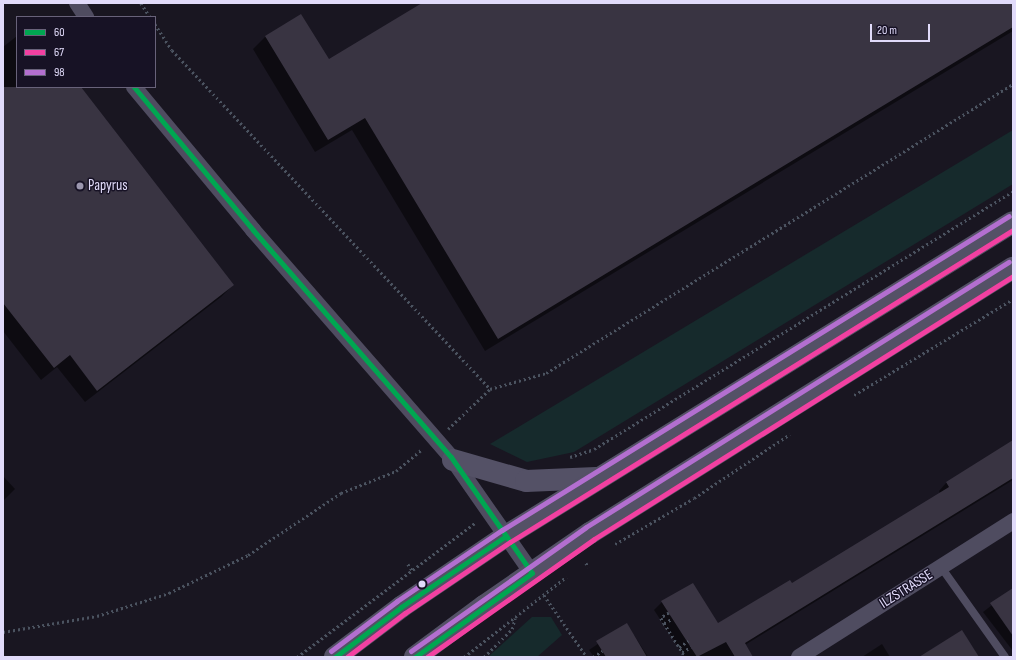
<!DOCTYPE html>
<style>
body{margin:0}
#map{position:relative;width:1016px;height:660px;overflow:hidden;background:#191621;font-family:"Sofia Sans Condensed",sans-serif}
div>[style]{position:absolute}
.green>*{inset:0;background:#162a2c}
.shadow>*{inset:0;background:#0007}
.building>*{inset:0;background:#393442}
.path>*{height:2.5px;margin-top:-1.25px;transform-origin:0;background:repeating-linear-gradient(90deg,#4b5360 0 2px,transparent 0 5px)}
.service>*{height:8px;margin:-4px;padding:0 4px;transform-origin:4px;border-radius:4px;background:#4f4c60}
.minor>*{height:16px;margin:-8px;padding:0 8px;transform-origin:8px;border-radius:8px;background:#4f4c60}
.secondary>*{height:22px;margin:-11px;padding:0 11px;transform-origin:11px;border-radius:11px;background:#545166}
.bus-1>*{height:5px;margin:-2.5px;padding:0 2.5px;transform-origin:2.5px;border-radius:2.5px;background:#00a651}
.bus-2>*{height:5px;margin:-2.5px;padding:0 2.5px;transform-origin:2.5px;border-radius:2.5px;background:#f240a1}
.bus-3>*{height:5px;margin:-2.5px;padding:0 2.5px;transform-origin:2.5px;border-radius:2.5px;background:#b36fd0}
.dots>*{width:11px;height:11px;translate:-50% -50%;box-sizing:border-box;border:2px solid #171225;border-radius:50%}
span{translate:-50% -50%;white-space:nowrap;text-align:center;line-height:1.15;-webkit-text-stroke:3px #171225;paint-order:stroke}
.poi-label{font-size:15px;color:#e1dbfa}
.left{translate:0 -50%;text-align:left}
.street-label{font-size:15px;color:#e1dbfa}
.frame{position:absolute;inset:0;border:4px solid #e1dbfa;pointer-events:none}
.legend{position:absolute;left:16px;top:16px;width:140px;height:72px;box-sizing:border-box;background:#171225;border:1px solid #68627a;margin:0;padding:5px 7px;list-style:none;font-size:12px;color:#e1dbfa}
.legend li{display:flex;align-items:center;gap:8px;height:20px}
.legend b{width:20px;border:1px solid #68627a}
.scale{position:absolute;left:870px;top:24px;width:60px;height:18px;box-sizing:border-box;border:2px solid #e1dbfa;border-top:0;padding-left:5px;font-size:12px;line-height:14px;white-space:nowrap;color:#e1dbfa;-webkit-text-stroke:3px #171225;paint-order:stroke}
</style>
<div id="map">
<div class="green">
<div style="clip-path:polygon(1013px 130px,1013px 184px,574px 452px,527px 462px,490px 444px)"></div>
<div style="clip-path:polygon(532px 617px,551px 617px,562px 635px,537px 657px,488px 657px)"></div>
</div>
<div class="shadow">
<div style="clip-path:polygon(424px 3px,1013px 3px,1013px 31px,485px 351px,352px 130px,315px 152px,253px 49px,265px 37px,329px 61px)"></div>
<div style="clip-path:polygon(17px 36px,17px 87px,80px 87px,233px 285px,221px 297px,85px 402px,57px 367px,41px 380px,3px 331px,3px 47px)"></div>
<div style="clip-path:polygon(1013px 442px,1013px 480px,745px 645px,748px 657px,685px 657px,654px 610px,662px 602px,718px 624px,792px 584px,940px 494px,939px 491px,946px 483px)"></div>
<div style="clip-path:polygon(3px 476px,15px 489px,3px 501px)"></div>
<div style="clip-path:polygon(1013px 589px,1013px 651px,983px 612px)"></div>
<div style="clip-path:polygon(627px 624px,648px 657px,594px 657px,589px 650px)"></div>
<div style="clip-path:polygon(882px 644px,890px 657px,862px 657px)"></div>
</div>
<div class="building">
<div style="clip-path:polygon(422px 3px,1013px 3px,1013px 27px,498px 339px,365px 118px,328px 140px,265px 36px,301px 14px,329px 59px)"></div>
<div style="clip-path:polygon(3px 87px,81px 87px,234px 285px,97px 391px,70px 355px,54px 368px,3px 303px)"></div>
<div style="clip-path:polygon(1013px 440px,1013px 478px,745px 643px,753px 657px,735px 657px,726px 642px,697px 657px,661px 601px,693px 583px,718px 623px,790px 580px,792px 583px,949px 487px,946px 482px)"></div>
<div style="clip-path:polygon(1013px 588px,1013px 636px,990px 603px)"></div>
<div style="clip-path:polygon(627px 623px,647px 657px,606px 657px,596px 641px)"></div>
<div style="clip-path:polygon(962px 630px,979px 657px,919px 657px)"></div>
</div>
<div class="path">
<div style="left:141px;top:3px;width:17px;rotate:57deg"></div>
<div style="left:155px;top:24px;width:31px;rotate:57deg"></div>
<div style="left:172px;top:50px;width:465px;rotate:46.8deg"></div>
<div style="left:490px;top:389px;width:58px;rotate:-15.9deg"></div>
<div style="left:546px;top:373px;width:549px;rotate:-31.75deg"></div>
<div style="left:854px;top:395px;width:186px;rotate:-31.1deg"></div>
<div style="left:448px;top:429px;width:58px;rotate:-43.6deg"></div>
<div style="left:570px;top:457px;width:25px;rotate:-18deg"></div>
<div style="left:594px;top:449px;width:492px;rotate:-31.6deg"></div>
<div style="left:615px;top:544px;width:91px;rotate:-30.2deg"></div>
<div style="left:694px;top:498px;width:115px;rotate:-33.7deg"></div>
<div style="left:586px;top:563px;width:5px;rotate:53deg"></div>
<div style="left:408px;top:564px;width:7px;rotate:56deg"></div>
<div style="left:544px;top:595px;width:75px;rotate:55.3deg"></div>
<div style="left:669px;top:613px;width:9px;rotate:148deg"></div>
<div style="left:661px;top:618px;width:6px;rotate:59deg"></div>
<div style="left:664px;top:623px;width:9px;rotate:-27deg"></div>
<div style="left:664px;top:623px;width:40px;rotate:58deg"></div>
<div style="left:3px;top:632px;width:95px;rotate:-9.7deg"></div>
<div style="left:97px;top:616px;width:76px;rotate:-17.7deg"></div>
<div style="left:169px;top:593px;width:88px;rotate:-25.7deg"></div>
<div style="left:248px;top:555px;width:112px;rotate:-33.7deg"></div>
<div style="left:341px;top:493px;width:59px;rotate:-21.8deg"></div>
<div style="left:396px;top:471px;width:33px;rotate:-40deg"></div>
<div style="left:679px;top:647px;width:11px;rotate:-34deg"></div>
<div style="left:682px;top:652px;width:10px;rotate:-29deg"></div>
<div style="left:297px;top:657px;width:223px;rotate:-37deg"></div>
<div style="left:464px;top:657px;width:130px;rotate:-38.1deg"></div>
<div style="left:484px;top:657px;width:40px;rotate:-45deg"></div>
<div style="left:512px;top:629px;width:11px;rotate:-75deg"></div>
<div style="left:593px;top:657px;width:11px;rotate:-34deg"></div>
</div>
<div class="service">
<div style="left:941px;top:567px;width:110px;rotate:54.6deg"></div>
</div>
<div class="minor">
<div style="left:77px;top:3px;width:17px;rotate:57deg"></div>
<div style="left:134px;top:87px;width:186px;rotate:50.2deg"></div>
<div style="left:253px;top:230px;width:301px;rotate:48.9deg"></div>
<div style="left:451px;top:457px;width:141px;rotate:55.1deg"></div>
<div style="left:799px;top:657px;width:254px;rotate:-32.4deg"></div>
</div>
<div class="secondary">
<div style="left:453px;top:460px;width:76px;rotate:16deg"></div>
<div style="left:526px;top:481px;width:70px;rotate:-2.5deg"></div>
<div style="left:335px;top:657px;width:83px;rotate:-37.1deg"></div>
<div style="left:401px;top:607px;width:127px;rotate:-34.1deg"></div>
<div style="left:506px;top:536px;width:596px;rotate:-31.77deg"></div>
<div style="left:415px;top:657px;width:86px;rotate:-36.5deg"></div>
<div style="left:484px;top:606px;width:129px;rotate:-34.6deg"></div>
<div style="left:590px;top:533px;width:499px;rotate:-32.1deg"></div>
</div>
<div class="bus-1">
<div style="left:134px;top:87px;width:186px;rotate:50.2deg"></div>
<div style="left:253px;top:230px;width:301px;rotate:48.9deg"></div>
<div style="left:451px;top:457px;width:141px;rotate:55.1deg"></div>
<div style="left:532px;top:573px;width:144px;rotate:144.3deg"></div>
<div style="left:335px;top:657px;width:83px;rotate:-37.1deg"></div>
<div style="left:401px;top:607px;width:127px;rotate:-34.1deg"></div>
</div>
<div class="bus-2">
<div style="left:347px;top:657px;width:73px;rotate:-37.2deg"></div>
<div style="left:405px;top:613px;width:127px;rotate:-34.1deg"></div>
<div style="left:510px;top:542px;width:592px;rotate:-31.81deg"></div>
<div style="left:427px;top:657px;width:204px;rotate:-35.2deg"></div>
<div style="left:594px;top:539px;width:495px;rotate:-32.1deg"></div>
</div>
<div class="bus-3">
<div style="left:331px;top:651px;width:83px;rotate:-37.1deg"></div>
<div style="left:397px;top:601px;width:127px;rotate:-34.1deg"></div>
<div style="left:502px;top:530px;width:596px;rotate:-31.77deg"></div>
<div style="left:411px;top:651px;width:214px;rotate:-35.3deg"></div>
<div style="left:586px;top:527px;width:499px;rotate:-32.1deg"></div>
</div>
<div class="dots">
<div style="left:80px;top:186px;background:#9b96ae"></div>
<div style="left:422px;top:584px;background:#e1dbfa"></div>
</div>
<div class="poi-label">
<span class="left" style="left:88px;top:186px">Papyrus</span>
</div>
<div class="street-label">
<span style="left:906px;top:589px;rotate:-32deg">ILZSTRASSE</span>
</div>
<div class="frame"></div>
<ul class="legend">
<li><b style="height:5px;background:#00a651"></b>60</li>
<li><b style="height:5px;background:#f240a1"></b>67</li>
<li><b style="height:5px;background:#b36fd0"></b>98</li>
</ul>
<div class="scale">20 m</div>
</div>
